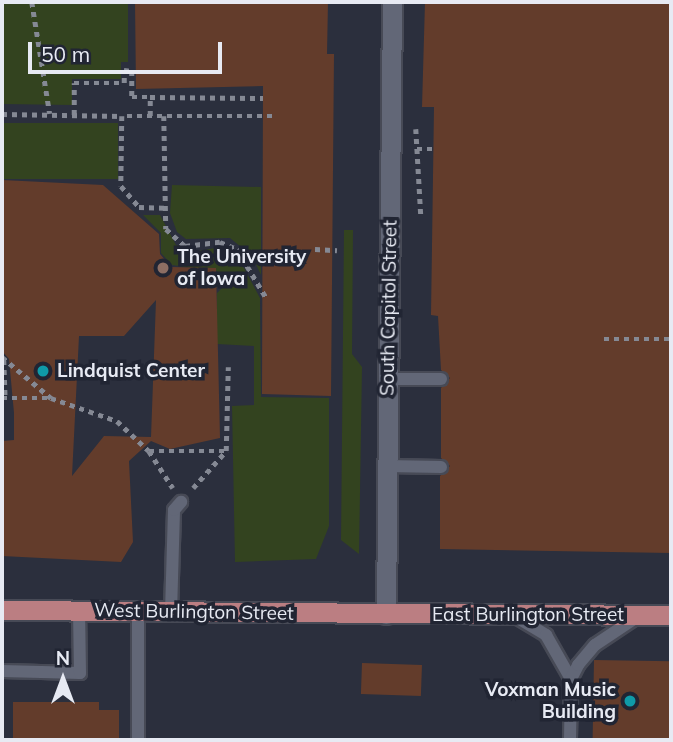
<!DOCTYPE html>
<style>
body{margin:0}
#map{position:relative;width:673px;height:742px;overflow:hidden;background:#2b2f3d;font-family:Mulish,sans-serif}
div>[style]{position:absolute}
.green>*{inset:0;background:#33431f;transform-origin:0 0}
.building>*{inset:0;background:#633c2b;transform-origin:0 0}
.path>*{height:4.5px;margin-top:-2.25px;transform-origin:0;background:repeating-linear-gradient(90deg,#858994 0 5px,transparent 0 10px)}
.roads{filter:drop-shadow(2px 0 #474a56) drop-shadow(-2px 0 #474a56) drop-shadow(0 2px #474a56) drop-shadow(0 -2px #474a56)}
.service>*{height:12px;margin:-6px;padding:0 6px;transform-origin:6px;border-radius:6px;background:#626777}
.tertiary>*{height:19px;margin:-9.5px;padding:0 9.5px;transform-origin:9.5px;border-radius:9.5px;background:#626777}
.primary>*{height:19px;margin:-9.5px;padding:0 9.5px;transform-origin:9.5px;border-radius:9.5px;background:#bb7e82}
.dots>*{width:19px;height:19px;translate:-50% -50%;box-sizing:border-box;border:4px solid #212533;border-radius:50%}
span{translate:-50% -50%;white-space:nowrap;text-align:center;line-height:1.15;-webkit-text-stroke:7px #212533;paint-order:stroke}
.poi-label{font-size:19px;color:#e7eaf3;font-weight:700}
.left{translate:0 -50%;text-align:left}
.right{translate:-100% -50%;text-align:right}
.street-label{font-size:19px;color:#e7eaf3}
.frame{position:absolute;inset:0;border:4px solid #e7eaf3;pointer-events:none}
.north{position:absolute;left:28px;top:644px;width:70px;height:70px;-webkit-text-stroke:5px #212533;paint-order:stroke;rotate:0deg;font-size:19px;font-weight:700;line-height:28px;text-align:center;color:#e7eaf3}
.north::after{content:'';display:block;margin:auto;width:24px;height:32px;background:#e7eaf3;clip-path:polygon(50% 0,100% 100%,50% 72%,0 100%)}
.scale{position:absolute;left:28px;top:42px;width:194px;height:32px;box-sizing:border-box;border:4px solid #e7eaf3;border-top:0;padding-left:9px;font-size:21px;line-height:24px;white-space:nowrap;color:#e7eaf3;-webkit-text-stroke:5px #212533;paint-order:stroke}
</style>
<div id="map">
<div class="green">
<div style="clip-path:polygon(2px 2px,128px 2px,128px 62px,121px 62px,121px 79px,72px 79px,72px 105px,2px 104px)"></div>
<div style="left:2px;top:123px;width:116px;height:56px"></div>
<div style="clip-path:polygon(172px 185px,261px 187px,261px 275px,252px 256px,230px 238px,186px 239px,177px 232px,170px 213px)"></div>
<div style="clip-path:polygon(143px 215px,160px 215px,176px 245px,198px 251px,221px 247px,244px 268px,260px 298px,261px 397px,329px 398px,329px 526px,316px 559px,235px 562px,232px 406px,254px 405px,254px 346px,217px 344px,217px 293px,222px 288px,217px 271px,172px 265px,161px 253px,161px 233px)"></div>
<div style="clip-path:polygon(344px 230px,353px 230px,352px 354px,362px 367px,359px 554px,341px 540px)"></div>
</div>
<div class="building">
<div style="clip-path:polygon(135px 2px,328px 2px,327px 54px,334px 54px,331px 396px,262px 394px,263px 86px,136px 89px)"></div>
<div style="clip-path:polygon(425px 2px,671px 2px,671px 553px,440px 549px,440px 476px,450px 466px,441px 458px,441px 388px,450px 378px,441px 370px,438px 316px,431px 315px,434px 107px,422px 107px)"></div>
<div style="clip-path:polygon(evenodd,2px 180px,103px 185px,159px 234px,160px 254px,171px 267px,216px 268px,220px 438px,170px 449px,151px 441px,129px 461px,133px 542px,121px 562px,2px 556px,2px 441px,14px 440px,14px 413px,9px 359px,2px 351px,2px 180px,156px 300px,151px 437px,104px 436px,72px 476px,79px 336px,124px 336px,156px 300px)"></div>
<div style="left:594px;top:660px;width:77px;height:80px;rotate:1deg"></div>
<div style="left:362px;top:663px;width:60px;height:31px;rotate:2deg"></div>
<div style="clip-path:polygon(13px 702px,99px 702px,99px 710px,119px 710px,119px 740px,13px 740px)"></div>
</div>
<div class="path">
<div style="left:32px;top:2px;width:113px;rotate:80.9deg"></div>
<div style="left:2px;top:114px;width:120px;rotate:1deg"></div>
<div style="left:122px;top:116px;width:70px;rotate:90.8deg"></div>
<div style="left:121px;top:186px;width:28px;rotate:49deg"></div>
<div style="left:139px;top:207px;width:25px;rotate:2deg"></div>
<div style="left:74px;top:115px;width:32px;rotate:-90deg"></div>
<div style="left:74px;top:83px;width:50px"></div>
<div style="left:124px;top:83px;width:13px;rotate:-90deg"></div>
<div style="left:124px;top:70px;width:8px;rotate:7deg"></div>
<div style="left:132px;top:71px;width:26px;rotate:90deg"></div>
<div style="left:132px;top:97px;width:18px"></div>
<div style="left:127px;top:116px;width:145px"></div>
<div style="left:150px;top:116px;width:19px;rotate:-90deg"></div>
<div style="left:150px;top:97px;width:113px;rotate:0.5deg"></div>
<div style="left:164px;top:116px;width:113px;rotate:89deg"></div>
<div style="left:166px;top:229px;width:25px;rotate:42deg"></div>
<div style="left:185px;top:246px;width:35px;rotate:-7deg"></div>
<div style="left:220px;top:242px;width:18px;rotate:22deg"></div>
<div style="left:237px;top:249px;width:58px;rotate:59deg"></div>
<div style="left:416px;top:129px;width:87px;rotate:86.7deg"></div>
<div style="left:417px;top:149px;width:16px"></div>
<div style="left:315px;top:249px;width:22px;rotate:3deg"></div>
<div style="left:604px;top:339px;width:67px"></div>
<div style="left:2px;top:357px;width:64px;rotate:39.9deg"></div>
<div style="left:51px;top:398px;width:70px;rotate:19.2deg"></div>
<div style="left:117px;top:421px;width:44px;rotate:43.2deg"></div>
<div style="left:149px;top:451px;width:77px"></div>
<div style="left:4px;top:360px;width:38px;rotate:88deg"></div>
<div style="left:2px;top:398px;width:48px"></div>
<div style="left:149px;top:451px;width:44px;rotate:57deg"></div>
<div style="left:193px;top:488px;width:50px;rotate:-48.3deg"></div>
<div style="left:226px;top:451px;width:84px;rotate:-88.6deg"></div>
</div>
<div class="roads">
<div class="service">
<div style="left:388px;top:379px;width:53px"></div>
<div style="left:387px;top:466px;width:54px;rotate:1.1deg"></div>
<div style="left:138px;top:611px;width:129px;rotate:90deg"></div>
<div style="left:171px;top:612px;width:102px;rotate:-88.3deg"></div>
<div style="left:174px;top:510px;width:11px;rotate:-49deg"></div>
<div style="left:513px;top:615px;width:39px;rotate:31deg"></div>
<div style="left:546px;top:635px;width:51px;rotate:60.4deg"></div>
<div style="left:2px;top:671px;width:78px;rotate:1.5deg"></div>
<div style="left:80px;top:673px;width:63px;rotate:-90.9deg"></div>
<div style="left:570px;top:740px;width:61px;rotate:-89.1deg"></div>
<div style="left:571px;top:679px;width:16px;rotate:-63deg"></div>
<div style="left:578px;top:665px;width:26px;rotate:-50deg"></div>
<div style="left:595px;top:645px;width:54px;rotate:-33.7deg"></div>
</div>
<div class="tertiary">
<div style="left:386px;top:614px;width:612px;rotate:-89.44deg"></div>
</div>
<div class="primary">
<div style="left:2px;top:610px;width:669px;rotate:0.43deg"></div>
</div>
</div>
<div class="dots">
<div style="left:163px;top:268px;background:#8d6e63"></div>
<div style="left:43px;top:371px;background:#0f9aa8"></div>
<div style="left:630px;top:701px;background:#0f9aa8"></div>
</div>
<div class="poi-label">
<span class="left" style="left:177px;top:268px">The University<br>of Iowa</span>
<span class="left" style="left:57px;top:371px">Lindquist Center</span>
<span class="right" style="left:616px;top:701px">Voxman Music<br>Building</span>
</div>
<div class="street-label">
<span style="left:389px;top:308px;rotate:-89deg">South Capitol Street</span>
<span style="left:194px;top:612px;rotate:1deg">West Burlington Street</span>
<span style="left:528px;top:615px">East Burlington Street</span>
</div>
<div class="frame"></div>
<div class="north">N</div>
<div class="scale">50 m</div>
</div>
